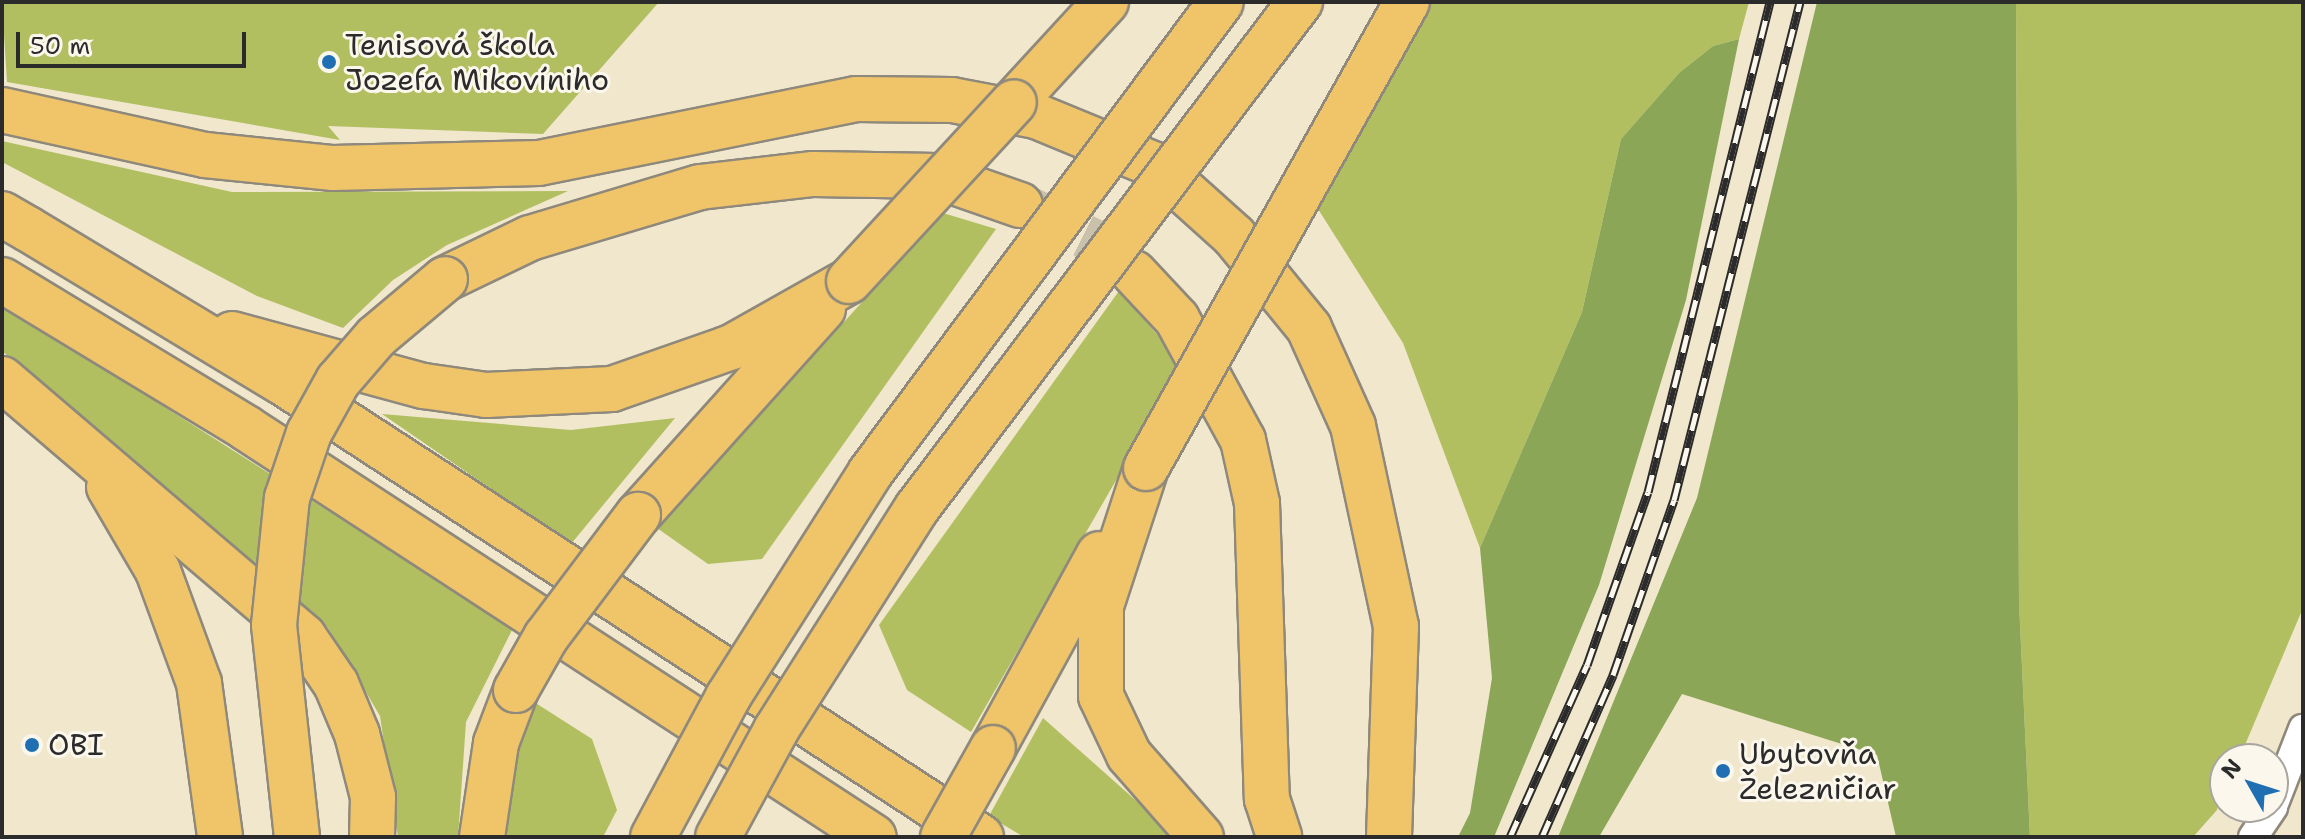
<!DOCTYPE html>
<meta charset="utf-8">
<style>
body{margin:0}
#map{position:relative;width:2305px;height:839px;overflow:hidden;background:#f0e7cc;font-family:"Shantell Sans",sans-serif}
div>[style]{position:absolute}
.green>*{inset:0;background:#b1bf61}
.forest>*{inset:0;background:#8ca657}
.motorway-tunnel>*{height:44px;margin-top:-22px;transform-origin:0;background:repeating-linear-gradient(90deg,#c9c1ac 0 44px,transparent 0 66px)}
.roads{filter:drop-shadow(2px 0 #8e897c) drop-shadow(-2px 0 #8e897c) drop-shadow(0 2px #8e897c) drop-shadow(0 -2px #8e897c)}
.minor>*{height:28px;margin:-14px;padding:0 14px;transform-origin:14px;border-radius:14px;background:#fff}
.primary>*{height:44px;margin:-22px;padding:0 22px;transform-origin:22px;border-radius:22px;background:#f0c469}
.motorway>*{height:44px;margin:-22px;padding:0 22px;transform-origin:22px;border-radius:22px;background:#f0c469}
.rail>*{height:9px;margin-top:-4.5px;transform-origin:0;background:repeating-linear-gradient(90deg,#fbf7ec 0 18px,#2b2b2b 0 36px);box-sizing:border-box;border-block:2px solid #2b2b2b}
.bridges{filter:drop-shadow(2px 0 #8e897c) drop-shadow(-2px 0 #8e897c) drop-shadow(0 2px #8e897c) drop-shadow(0 -2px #8e897c)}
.motorway-bridge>*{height:44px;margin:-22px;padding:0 22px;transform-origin:22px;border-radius:22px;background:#f0c469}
.dots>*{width:22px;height:22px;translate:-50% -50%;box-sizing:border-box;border:4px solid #fbf7ec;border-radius:50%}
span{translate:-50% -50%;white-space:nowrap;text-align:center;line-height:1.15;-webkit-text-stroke:6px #fbf7ec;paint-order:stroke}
.poi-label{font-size:30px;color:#2b2b2b}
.left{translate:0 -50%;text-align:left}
.frame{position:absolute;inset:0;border:4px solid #2b2b2b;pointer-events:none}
.north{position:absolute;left:2209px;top:743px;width:80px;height:80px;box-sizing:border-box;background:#fbf7ec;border:2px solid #a8a59f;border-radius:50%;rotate:309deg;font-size:22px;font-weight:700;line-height:32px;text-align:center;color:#2b2b2b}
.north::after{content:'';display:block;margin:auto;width:28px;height:36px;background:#1f6fb2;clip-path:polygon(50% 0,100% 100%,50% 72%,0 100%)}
.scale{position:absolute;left:16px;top:32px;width:230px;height:36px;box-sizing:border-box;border:4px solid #2b2b2b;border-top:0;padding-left:10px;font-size:24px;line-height:28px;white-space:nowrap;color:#2b2b2b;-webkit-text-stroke:6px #fbf7ec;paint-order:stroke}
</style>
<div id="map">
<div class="green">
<div style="clip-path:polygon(2px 2px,659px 2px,543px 134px,328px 126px,340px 140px,7px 82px)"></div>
<div style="clip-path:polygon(1432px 2px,1749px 2px,1739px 39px,1713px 46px,1679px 73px,1621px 139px,1582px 312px,1480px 548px,1403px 343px,1318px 209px)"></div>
<div style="clip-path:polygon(2016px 2px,2303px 2px,2303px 608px,2239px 759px,2225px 759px,2217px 810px,2193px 837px,2030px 837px,2019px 603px)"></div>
<div style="clip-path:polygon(2px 141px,232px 192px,568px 191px,447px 245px,393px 280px,343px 328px,257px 296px,2px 162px)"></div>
<div style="clip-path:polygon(943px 213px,996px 229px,762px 559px,708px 564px,657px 528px)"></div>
<div style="clip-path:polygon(1119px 291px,1183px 364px,971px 732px,907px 690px,879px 625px)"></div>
<div style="clip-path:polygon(2px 304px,513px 628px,466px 722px,458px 837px,398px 837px,380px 716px,328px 628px,2px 351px)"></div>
<div style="clip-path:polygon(382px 414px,571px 430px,675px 418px,571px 544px)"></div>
<div style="clip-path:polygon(534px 702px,592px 739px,617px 810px,603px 837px,502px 837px,514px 754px)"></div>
<div style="clip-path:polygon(1043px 718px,1177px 837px,1024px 837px,989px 816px)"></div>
</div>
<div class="forest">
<div style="clip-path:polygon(1817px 2px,2016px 2px,2019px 603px,2030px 837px,1896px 837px,1877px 755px,1682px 694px,1599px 837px,1558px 837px,1697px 498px)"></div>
<div style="clip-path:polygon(1739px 39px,1686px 300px,1599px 585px,1494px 837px,1458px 837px,1470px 813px,1492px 678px,1480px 548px,1582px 312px,1621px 139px,1679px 73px,1713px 46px)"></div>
</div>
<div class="motorway-tunnel">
<div style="left:1024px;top:206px;width:78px;rotate:26.6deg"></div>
<div style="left:1094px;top:241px;width:51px;rotate:38.7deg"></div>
</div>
<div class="roads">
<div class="minor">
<div style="left:2273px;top:806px;width:83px;rotate:-68.7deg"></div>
<div style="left:2253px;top:837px;width:36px;rotate:-56deg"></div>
</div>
<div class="primary">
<div style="left:2px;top:214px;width:30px;rotate:30deg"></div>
</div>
<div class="motorway">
<div style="left:1014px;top:102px;width:136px;rotate:-47.4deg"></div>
<div style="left:2px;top:110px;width:208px;rotate:12.5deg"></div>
<div style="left:205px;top:155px;width:129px;rotate:5.8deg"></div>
<div style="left:333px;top:168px;width:206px;rotate:-1.4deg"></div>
<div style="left:539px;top:163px;width:323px;rotate:-11.4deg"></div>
<div style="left:856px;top:99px;width:96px;rotate:0.6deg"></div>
<div style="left:952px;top:100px;width:86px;rotate:10.8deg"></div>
<div style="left:1036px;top:116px;width:129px;rotate:22.4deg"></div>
<div style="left:1155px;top:165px;width:106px;rotate:41.9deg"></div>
<div style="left:1234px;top:236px;width:119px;rotate:50.8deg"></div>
<div style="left:1309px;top:328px;width:107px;rotate:65.8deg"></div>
<div style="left:1353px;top:426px;width:205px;rotate:77.9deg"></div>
<div style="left:1396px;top:626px;width:211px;rotate:91.9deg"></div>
<div style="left:28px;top:229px;width:297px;rotate:31.1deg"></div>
<div style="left:282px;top:382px;width:834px;rotate:33.06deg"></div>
<div style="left:1134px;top:273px;width:63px;rotate:46.9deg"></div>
<div style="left:1177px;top:319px;width:138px;rotate:61.4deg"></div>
<div style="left:1243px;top:440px;width:65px;rotate:77.5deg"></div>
<div style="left:1257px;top:503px;width:296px;rotate:88.1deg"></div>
<div style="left:1267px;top:799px;width:40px;rotate:72deg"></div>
<div style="left:445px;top:279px;width:94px;rotate:-25.8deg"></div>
<div style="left:530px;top:238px;width:177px;rotate:-16.7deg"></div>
<div style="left:700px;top:187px;width:114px;rotate:-6.6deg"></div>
<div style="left:813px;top:174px;width:124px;rotate:0.9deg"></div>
<div style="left:937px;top:176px;width:88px;rotate:19.3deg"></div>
<div style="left:2px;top:280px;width:285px;rotate:31.2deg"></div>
<div style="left:246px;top:428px;width:749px;rotate:33.08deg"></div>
<div style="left:232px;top:334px;width:199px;rotate:15.2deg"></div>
<div style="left:424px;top:386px;width:63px;rotate:8.3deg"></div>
<div style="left:486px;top:395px;width:126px;rotate:-2.7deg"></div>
<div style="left:612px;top:389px;width:127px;rotate:-19.3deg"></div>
<div style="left:732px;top:347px;width:134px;rotate:-29.4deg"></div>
<div style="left:2px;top:379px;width:397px;rotate:40.5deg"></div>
<div style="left:304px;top:637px;width:57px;rotate:55.8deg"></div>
<div style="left:336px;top:684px;width:54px;rotate:67.2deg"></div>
<div style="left:357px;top:734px;width:65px;rotate:75.7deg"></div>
<div style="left:373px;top:797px;width:40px;rotate:91.4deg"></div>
<div style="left:1146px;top:468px;width:145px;rotate:108.1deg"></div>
<div style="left:1101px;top:606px;width:90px;rotate:90deg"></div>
<div style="left:1101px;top:696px;width:65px;rotate:64.6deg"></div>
<div style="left:1129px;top:755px;width:109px;rotate:48.7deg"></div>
<div style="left:109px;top:487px;width:97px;rotate:59.7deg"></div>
<div style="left:158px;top:571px;width:119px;rotate:69.9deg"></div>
<div style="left:199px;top:683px;width:155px;rotate:82.2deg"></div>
<div style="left:638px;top:515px;width:277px;rotate:-48.1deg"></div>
<div style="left:993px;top:748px;width:221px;rotate:-61.3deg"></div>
<div style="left:482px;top:837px;width:95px;rotate:-81.5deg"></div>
<div style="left:496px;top:743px;width:57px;rotate:-69.3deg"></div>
</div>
</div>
<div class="rail">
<div style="left:1510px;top:837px;width:188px;rotate:-65.9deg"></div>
<div style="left:1587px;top:665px;width:183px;rotate:-70.6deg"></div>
<div style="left:1648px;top:492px;width:505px;rotate:-76.02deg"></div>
<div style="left:1542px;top:837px;width:177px;rotate:-66.3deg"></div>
<div style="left:1613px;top:675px;width:185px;rotate:-70.8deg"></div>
<div style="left:1674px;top:500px;width:514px;rotate:-75.8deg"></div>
</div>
<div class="bridges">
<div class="motorway-bridge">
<div style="left:849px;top:281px;width:243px;rotate:-47.3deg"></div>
<div style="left:1146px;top:468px;width:534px;rotate:-60.75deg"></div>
<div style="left:516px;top:690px;width:61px;rotate:-60.5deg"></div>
<div style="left:546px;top:637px;width:153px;rotate:-53deg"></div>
<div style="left:297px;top:837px;width:213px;rotate:-96.2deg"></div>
<div style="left:274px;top:625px;width:128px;rotate:-84.2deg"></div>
<div style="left:287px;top:498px;width:69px;rotate:-71.3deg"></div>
<div style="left:309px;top:433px;width:60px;rotate:-60.9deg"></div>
<div style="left:338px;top:381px;width:58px;rotate:-49.2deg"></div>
<div style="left:376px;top:337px;width:90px;rotate:-40deg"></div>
<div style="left:653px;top:837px;width:159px;rotate:-61.8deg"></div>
<div style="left:728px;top:697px;width:265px;rotate:-57.6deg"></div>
<div style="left:870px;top:473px;width:587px;rotate:-53.31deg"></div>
<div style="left:718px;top:837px;width:122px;rotate:-61.5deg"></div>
<div style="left:776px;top:730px;width:263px;rotate:-57.6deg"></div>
<div style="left:917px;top:508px;width:635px;rotate:-52.88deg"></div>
<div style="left:943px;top:837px;width:102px;rotate:-60.7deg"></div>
</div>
</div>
<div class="dots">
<div style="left:329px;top:62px;background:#1f6fb2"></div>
<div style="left:32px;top:745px;background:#1f6fb2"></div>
<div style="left:1723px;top:771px;background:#1f6fb2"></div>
</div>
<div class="poi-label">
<span class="left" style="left:345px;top:62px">Tenisová škola<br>Jozefa Mikovíniho</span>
<span class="left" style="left:48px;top:745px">OBI</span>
<span class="left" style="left:1739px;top:771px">Ubytovňa<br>Železničiar</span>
</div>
<div class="frame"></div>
<div class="north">N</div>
<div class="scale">50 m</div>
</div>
